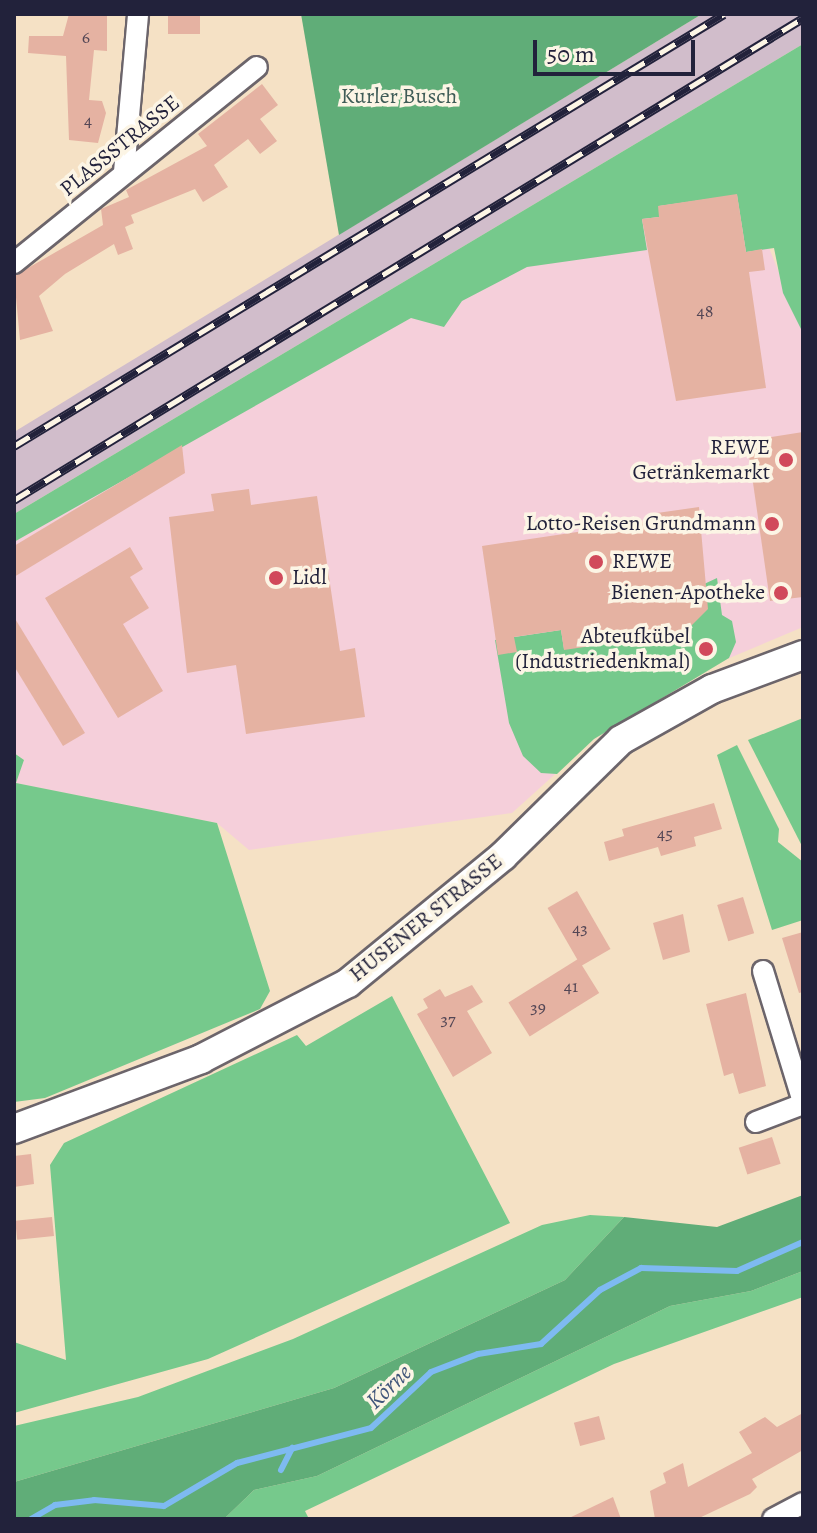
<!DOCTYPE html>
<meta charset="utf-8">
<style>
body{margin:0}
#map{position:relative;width:817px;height:1533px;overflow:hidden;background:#f5e1c5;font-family:Alegreya,serif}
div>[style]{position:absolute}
.built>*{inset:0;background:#f5cfda}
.industrial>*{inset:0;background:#d1bdcb}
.green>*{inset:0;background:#76c98c}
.forest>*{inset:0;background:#60ad78}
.stream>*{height:6px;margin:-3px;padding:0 3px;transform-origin:3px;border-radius:3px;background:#7ebaf1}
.building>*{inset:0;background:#e5b2a2;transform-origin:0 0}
.roads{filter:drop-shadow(2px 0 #6c656b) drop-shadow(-2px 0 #6c656b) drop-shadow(0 2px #6c656b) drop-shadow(0 -2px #6c656b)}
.street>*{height:20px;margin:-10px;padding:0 10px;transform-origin:10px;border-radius:10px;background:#fff}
.secondary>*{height:28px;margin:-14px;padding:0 14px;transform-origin:14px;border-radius:14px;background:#fff}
.rail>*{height:9px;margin-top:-4.5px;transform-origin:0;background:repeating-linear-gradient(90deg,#fcf5e5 0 18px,#22223b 0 36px);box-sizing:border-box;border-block:2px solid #22223b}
.dots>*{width:22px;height:22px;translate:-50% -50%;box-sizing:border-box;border:4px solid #fcf5e5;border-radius:50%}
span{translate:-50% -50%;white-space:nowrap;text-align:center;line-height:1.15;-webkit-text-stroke:7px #fcf5e5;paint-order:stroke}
.number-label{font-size:18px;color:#534655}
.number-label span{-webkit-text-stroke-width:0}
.park-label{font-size:22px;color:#3f5c57}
.street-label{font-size:22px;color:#22223b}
.poi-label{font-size:22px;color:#22223b}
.right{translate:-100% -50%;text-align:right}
.left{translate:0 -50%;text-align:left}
.water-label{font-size:24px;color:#42577b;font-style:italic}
.frame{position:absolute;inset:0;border:16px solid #22223b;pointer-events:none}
.scale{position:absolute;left:533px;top:40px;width:162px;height:36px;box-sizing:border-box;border:4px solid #22223b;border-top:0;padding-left:10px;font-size:24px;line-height:28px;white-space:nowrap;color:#22223b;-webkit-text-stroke:6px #fcf5e5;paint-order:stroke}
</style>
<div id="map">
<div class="built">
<div style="clip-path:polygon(724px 135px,803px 333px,803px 627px,696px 672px,594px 739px,512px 813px,249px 850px,217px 823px,15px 783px,24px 760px,14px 753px,14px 542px)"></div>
</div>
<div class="industrial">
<div style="clip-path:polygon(702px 14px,803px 14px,803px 44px,14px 514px,14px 432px)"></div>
</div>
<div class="green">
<div style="clip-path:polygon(803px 44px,803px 333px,783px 293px,774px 248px,746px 252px,737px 195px,659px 206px,659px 217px,642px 219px,647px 250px,527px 267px,462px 301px,444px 327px,411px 318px,14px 542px,14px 514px)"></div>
<div style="clip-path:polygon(717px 578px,722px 615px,732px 621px,736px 642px,729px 658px,594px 739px,557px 774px,541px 773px,523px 756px,509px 723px,495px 640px,561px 630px,564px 649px)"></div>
<div style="clip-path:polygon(803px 718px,803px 848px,748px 740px)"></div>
<div style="clip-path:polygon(737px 745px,779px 829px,778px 842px,803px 862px,803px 920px,772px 930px,717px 755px)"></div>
<div style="clip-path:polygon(14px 753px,24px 760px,16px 783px,217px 823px,270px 991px,260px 1009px,45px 1098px,14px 1102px)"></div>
<div style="clip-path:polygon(392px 996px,510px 1223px,208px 1359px,14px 1413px,14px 1342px,66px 1360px,50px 1165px,64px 1143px,297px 1035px,306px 1046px)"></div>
<div style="clip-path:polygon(590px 1215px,624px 1217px,565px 1280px,334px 1388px,14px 1482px,14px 1426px,138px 1397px,293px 1339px,542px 1225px)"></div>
<div style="clip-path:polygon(803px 1271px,803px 1297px,614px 1364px,305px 1511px,309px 1519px,224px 1519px,254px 1490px,317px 1476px,670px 1306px,751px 1291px)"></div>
</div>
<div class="forest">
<div style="clip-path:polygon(301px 14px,702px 14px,339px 235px)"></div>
<div style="clip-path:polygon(803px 1195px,803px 1271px,751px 1291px,670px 1306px,317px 1476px,254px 1490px,224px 1519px,14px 1519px,14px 1482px,334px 1388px,565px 1280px,624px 1217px,717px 1227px)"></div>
</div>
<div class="stream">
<div style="left:281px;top:1470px;width:25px;rotate:-63deg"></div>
<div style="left:31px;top:1519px;width:28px;rotate:-30deg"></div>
<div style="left:55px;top:1505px;width:39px;rotate:-7deg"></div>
<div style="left:94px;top:1500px;width:70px;rotate:4.9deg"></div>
<div style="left:164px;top:1506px;width:85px;rotate:-30.5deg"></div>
<div style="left:237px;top:1463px;width:138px;rotate:-14.6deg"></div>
<div style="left:371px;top:1428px;width:82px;rotate:-43deg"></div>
<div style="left:431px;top:1372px;width:50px;rotate:-21deg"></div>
<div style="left:478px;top:1354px;width:64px;rotate:-9deg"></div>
<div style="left:541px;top:1344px;width:80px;rotate:-42.5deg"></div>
<div style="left:600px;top:1290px;width:47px;rotate:-28.2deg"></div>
<div style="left:641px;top:1268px;width:96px;rotate:1.8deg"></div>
<div style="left:737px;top:1271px;width:72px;rotate:-23.7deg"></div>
</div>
<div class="building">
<div style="clip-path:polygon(69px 14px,107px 14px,107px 51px,94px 50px,89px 100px,102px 101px,106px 113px,98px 143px,69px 140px,66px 56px,28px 53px,29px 36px,63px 36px)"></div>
<div style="left:168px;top:14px;width:32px;height:20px"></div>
<div style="clip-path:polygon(262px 84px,278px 105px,260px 119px,277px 141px,260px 154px,248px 139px,214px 165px,228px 187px,203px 202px,195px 189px,131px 215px,134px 223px,125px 227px,133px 249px,118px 255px,114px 244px,65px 274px,39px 296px,53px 331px,20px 340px,14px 276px,103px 225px,101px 209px,129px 197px,126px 190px,207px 146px,198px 134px)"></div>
<div style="clip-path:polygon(737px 194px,746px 252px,762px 249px,765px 270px,749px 272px,766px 388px,676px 401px,642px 219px,659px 217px,658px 206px)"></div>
<div style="clip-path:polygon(803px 432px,803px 597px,770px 601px,747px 441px)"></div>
<div style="clip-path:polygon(182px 445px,185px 473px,14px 577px,14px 546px)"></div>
<div style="clip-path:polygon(249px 489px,251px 505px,317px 496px,340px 651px,355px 648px,365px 717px,246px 734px,236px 665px,187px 673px,169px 517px,214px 511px,211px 494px)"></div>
<div style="clip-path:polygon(699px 507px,708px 609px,685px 632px,564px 650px,561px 630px,514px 637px,517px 652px,498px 655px,482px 546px,658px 520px,657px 513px)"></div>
<div style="clip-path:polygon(130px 547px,143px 569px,130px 577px,149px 608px,123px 624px,163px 691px,118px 718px,45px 598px)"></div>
<div style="clip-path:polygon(14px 617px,85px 733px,63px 746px,14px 666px)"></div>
<div style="clip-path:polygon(714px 803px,722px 829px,694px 837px,696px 846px,661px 856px,658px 847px,609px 861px,604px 842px,624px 836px,622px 829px)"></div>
<div style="left:577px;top:891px;width:67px;height:34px;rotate:60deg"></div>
<div style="left:743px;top:897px;width:38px;height:27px;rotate:73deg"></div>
<div style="clip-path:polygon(683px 914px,690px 952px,663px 960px,653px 923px)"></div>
<div style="clip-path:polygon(803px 932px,803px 992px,799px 993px,782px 938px)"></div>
<div style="left:578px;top:959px;width:40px;height:82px;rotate:58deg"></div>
<div style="clip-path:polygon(472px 985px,483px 1002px,467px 1011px,492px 1053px,453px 1077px,417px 1014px,428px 1008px,423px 999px,440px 989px,445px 997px)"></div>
<div style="clip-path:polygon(746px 993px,766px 1086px,739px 1094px,733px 1073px,724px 1076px,706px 1004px)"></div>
<div style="left:772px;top:1137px;width:28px;height:35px;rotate:72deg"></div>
<div style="clip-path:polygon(31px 1154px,34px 1184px,14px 1187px,14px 1156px)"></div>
<div style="left:52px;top:1217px;width:19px;height:37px;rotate:84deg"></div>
<div style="clip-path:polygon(803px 1413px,803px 1450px,752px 1479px,757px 1487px,750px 1494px,697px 1519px,655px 1519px,650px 1491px,666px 1483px,663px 1473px,683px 1463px,688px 1487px,752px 1453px,739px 1432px,765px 1417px,777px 1427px)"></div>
<div style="left:599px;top:1416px;width:24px;height:26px;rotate:75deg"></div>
<div style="clip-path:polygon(613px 1497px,621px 1519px,567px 1519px)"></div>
</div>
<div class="roads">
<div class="street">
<div style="left:124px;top:172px;width:159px;rotate:-84.9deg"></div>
<div style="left:14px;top:263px;width:312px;rotate:-38.9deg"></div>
<div style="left:763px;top:971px;width:137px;rotate:73deg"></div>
<div style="left:756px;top:1122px;width:50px;rotate:-21deg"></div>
<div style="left:773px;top:1519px;width:34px;rotate:-28deg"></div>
</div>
<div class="secondary">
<div style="left:14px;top:1129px;width:200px;rotate:-20.5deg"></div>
<div style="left:201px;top:1059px;width:165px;rotate:-27.3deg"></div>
<div style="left:348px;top:983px;width:200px;rotate:-39.3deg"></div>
<div style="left:503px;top:856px;width:165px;rotate:-44.5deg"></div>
<div style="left:621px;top:740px;width:104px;rotate:-29.3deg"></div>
<div style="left:712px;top:689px;width:97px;rotate:-20.5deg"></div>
</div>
</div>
<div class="rail">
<div style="left:14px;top:446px;width:831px;rotate:-31.32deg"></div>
<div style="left:14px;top:500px;width:925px;rotate:-31.42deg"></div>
</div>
<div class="dots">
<div style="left:786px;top:460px;background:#d1495b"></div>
<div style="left:772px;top:524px;background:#d1495b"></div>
<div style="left:596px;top:562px;background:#d1495b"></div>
<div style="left:276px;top:578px;background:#d1495b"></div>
<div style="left:781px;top:593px;background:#d1495b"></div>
<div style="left:706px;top:649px;background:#d1495b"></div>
</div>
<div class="number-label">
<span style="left:86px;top:37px">6</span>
<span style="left:88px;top:120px">4</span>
<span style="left:705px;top:311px">48</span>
<span style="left:665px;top:833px">45</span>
<span style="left:580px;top:928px">43</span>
<span style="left:571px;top:986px">41</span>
<span style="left:538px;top:1007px">39</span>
<span style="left:448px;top:1019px">37</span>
</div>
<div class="park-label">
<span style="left:399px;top:97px">Kurler Busch</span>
</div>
<div class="street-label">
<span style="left:120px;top:146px;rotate:-39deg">PLASSSTRASSE</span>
<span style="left:426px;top:918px;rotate:-39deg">HUSENER STRASSE</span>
</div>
<div class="poi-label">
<span class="right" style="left:770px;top:460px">REWE<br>Getränkemarkt</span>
<span class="right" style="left:756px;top:524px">Lotto-Reisen Grundmann</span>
<span class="left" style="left:612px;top:562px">REWE</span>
<span class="left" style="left:292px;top:578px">Lidl</span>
<span class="right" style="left:765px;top:593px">Bienen-Apotheke</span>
<span class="right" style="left:690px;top:649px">Abteufkübel<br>(Industriedenkmal)</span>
</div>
<div class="water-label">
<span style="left:389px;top:1387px;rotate:-44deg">Körne</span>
</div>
<div class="frame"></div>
<div class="scale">50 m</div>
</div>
